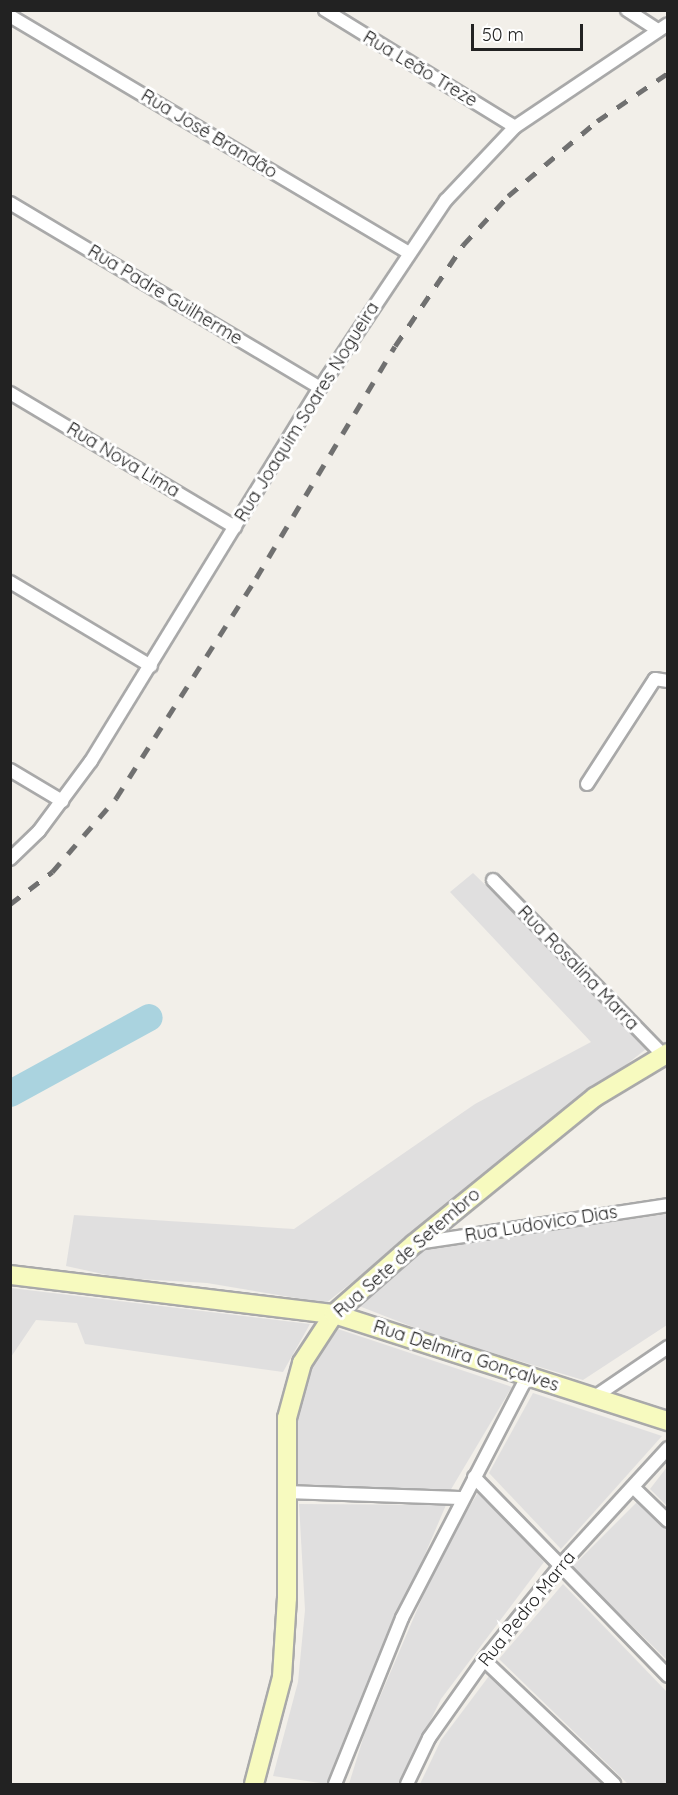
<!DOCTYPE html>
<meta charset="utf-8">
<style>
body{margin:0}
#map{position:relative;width:678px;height:1795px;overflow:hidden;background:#f2efe9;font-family:Quicksand,sans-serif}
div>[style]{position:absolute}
.residential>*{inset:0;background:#e0dfdf}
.river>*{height:27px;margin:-13.5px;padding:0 13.5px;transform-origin:13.5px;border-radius:13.5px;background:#aad3df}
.roads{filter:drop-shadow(2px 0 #a9a9a9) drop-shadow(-2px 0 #a9a9a9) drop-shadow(0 2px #a9a9a9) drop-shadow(0 -2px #a9a9a9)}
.street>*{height:12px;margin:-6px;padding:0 6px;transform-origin:6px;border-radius:6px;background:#fff}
.secondary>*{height:18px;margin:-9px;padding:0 9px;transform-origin:9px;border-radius:9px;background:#f7fabf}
.rail>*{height:4.5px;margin-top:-2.25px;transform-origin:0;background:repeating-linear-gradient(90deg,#707070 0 12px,transparent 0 24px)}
span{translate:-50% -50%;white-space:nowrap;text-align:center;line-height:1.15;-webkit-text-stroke:6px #fff;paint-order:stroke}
.street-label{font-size:18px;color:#222}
.frame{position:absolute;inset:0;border:12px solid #222;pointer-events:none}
.scale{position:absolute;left:471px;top:24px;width:112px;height:27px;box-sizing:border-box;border:3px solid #222;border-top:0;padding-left:8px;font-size:18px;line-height:21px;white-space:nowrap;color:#222;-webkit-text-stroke:4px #fff;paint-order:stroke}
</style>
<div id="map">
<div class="residential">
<div style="clip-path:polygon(473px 873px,651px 1045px,326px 1303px,207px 1283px,121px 1278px,66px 1266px,74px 1215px,294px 1229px,475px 1104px,591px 1042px,450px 892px)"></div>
<div style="clip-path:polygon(667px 1214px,667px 1325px,583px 1380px,436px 1336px,359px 1306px,421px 1249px)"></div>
<div style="clip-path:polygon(11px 1288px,310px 1324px,283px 1372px,85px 1344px,77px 1323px,36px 1320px,11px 1357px)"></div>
<div style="clip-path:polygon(338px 1329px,512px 1387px,450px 1491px,296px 1484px,297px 1393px)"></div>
<div style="clip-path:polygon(533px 1393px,662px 1436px,561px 1549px,489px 1473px)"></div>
<div style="clip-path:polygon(667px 1467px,667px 1506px,650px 1489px)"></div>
<div style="clip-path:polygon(479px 1491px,544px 1562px,441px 1699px,399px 1784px,349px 1784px,365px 1732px,440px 1556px)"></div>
<div style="clip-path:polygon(639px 1500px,667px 1527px,667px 1660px,572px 1567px)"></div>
<div style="clip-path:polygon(299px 1504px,446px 1505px,327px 1784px,273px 1776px,298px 1682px,305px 1610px)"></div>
<div style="clip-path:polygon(563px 1584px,667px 1692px,667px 1784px,628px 1784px,499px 1659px)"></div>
<div style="clip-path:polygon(489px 1676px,603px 1784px,420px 1784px,441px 1740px)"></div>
</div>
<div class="river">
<div style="left:10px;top:1093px;width:158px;rotate:-28.7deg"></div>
</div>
<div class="roads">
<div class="street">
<div style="left:325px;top:10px;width:223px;rotate:31.6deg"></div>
<div style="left:627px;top:10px;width:37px;rotate:33deg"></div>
<div style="left:10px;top:16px;width:462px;rotate:30.7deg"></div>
<div style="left:10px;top:203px;width:361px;rotate:30.8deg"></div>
<div style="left:10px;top:393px;width:262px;rotate:30.8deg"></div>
<div style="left:10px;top:582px;width:164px;rotate:30.8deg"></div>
<div style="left:10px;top:770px;width:61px;rotate:30.8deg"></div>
<div style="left:587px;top:784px;width:125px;rotate:-57.1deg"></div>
<div style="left:655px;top:679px;width:13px;rotate:9deg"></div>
<div style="left:10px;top:859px;width:40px;rotate:-44deg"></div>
<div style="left:39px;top:831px;width:87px;rotate:-53.4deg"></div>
<div style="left:91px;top:761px;width:438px;rotate:-58.5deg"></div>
<div style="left:320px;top:388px;width:226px;rotate:-56.2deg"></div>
<div style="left:446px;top:200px;width:100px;rotate:-46.6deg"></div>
<div style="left:515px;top:127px;width:184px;rotate:-33.9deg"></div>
<div style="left:493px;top:880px;width:244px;rotate:45.8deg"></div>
<div style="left:418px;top:1243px;width:253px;rotate:-8.6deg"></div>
<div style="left:593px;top:1398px;width:91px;rotate:-34.2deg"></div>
<div style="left:474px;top:1477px;width:278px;rotate:45.7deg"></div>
<div style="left:634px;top:1488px;width:47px;rotate:44.1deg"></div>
<div style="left:285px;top:1492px;width:176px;rotate:2deg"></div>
<div style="left:484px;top:1660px;width:180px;rotate:43.6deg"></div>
<div style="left:335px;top:1784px;width:179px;rotate:-68deg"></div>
<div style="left:402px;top:1618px;width:271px;rotate:-62.6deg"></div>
<div style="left:407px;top:1784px;width:51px;rotate:-64.4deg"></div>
<div style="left:429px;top:1738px;width:95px;rotate:-54.8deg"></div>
<div style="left:484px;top:1660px;width:121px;rotate:-51deg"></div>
<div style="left:560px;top:1566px;width:160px;rotate:-47.5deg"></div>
</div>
<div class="secondary">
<div style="left:10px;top:1275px;width:326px;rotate:6.9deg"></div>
<div style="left:334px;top:1314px;width:351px;rotate:17.8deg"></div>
<div style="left:254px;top:1784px;width:111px;rotate:-75.3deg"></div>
<div style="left:282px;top:1677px;width:79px;rotate:-86.4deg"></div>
<div style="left:287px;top:1598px;width:180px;rotate:-90deg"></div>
<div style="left:287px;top:1418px;width:57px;rotate:-74.7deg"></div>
<div style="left:302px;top:1363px;width:59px;rotate:-56.9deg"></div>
<div style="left:334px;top:1314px;width:106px;rotate:-41.2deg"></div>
<div style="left:414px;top:1244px;width:233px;rotate:-39.1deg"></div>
<div style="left:595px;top:1097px;width:85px;rotate:-31.1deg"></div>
</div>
</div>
<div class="rail">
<div style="left:10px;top:904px;width:53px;rotate:-37.3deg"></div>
<div style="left:52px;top:872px;width:98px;rotate:-49.1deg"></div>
<div style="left:116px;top:798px;width:261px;rotate:-57.5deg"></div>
<div style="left:256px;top:578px;width:270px;rotate:-59.1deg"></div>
<div style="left:395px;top:346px;width:122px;rotate:-56deg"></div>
<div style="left:463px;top:245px;width:67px;rotate:-47.4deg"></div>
<div style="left:508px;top:196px;width:116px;rotate:-40.1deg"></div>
<div style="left:597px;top:121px;width:86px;rotate:-34.1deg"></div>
</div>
<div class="street-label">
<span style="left:420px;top:69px;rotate:31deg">Rua Leão Treze</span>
<span style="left:209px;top:134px;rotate:31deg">Rua José Brandão</span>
<span style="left:165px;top:295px;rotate:31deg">Rua Padre Guilherme</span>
<span style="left:307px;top:412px;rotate:-58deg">Rua Joaquim Soares Nogueira</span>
<span style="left:123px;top:460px;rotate:31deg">Rua Nova Lima</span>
<span style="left:578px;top:968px;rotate:46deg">Rua Rosalina Marra</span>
<span style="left:541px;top:1224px;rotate:-9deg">Rua Ludovico Dias</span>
<span style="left:407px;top:1253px;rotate:-41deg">Rua Sete de Setembro</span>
<span style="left:466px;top:1356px;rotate:18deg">Rua Delmira Gonçalves</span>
<span style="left:527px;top:1609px;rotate:-51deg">Rua Pedro Marra</span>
</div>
<div class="frame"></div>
<div class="scale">50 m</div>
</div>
